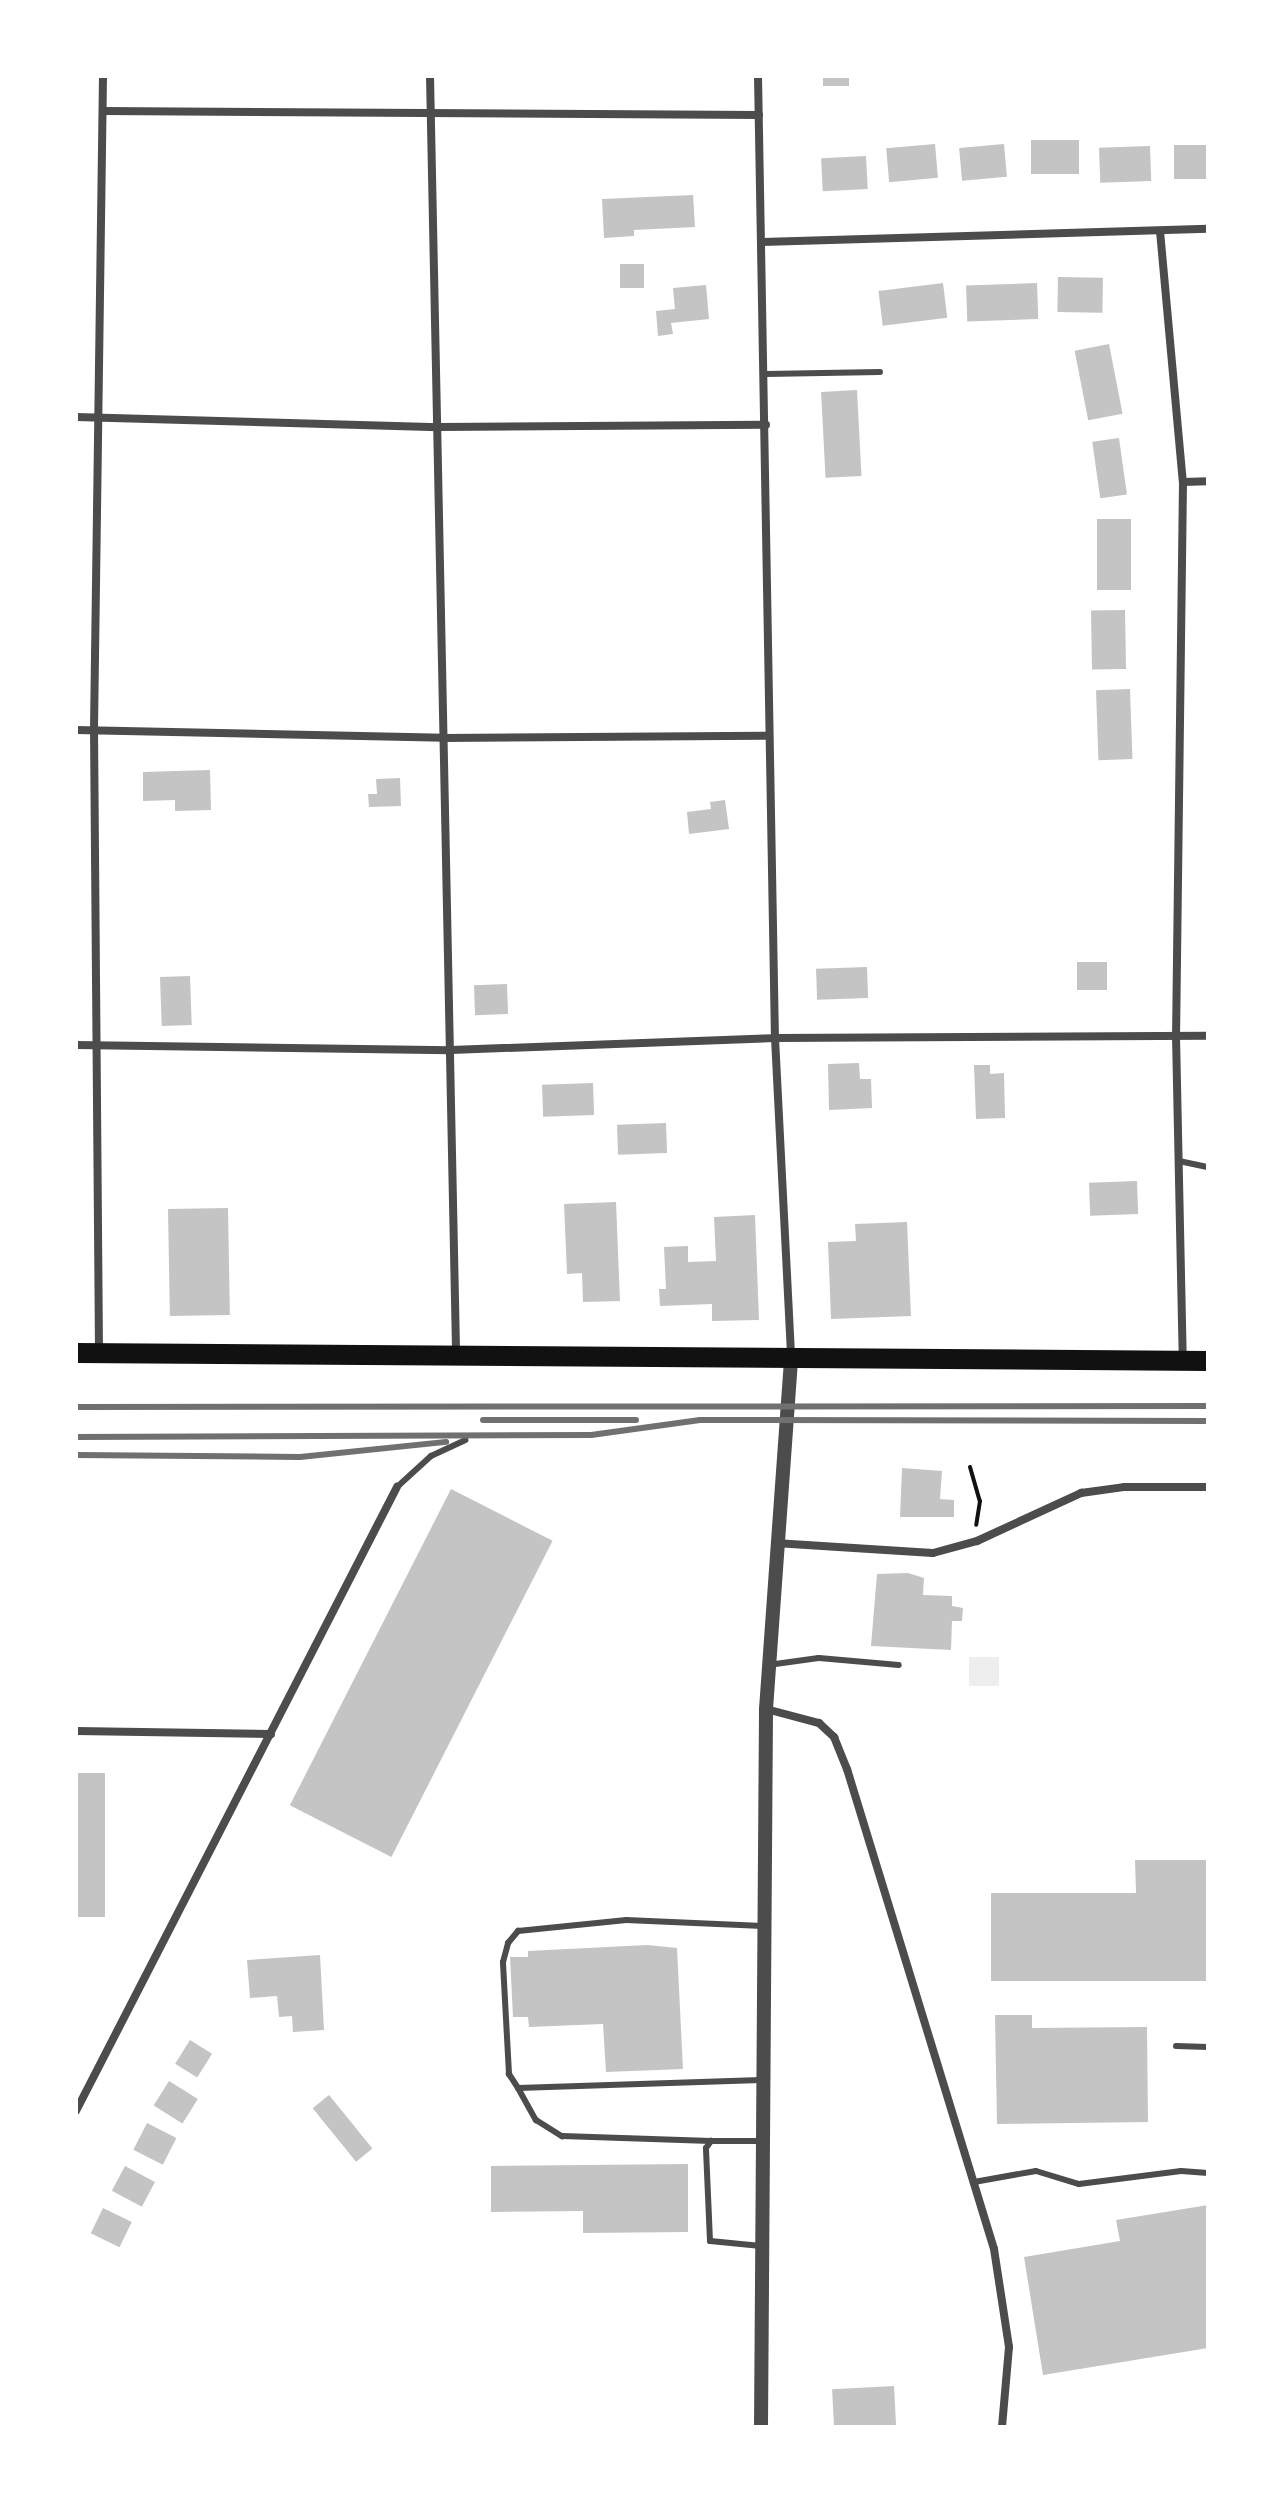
<!DOCTYPE html>
<style>
body{margin:0}
#map{position:relative;width:1284px;height:2503px;overflow:hidden;background:#fff;font-family:Karla,sans-serif}
div>[style]{position:absolute}
.green>*{inset:0;background:#eee;transform-origin:0 0}
.building>*{inset:0;background:#c4c4c4;transform-origin:0 0}
.path>*{height:4px;margin:-2px;padding:0 2px;transform-origin:2px;border-radius:2px;background:#111}
.service>*{height:6px;margin:-3px;padding:0 3px;transform-origin:3px;border-radius:3px;background:#4c4c4c}
.minor>*{height:8px;margin:-4px;padding:0 4px;transform-origin:4px;border-radius:4px;background:#4c4c4c}
.tertiary>*{height:14px;margin:-7px;padding:0 7px;transform-origin:7px;border-radius:7px;background:#4c4c4c}
.primary>*{height:20px;margin:-10px;padding:0 10px;transform-origin:10px;border-radius:10px;background:#111}
.rail>*{height:6px;margin:-3px;padding:0 3px;transform-origin:3px;border-radius:3px;background:#707070}
span{translate:-50% -50%;white-space:nowrap;text-align:center;line-height:1.15;-webkit-text-stroke:7px #fff;paint-order:stroke}
.frame{position:absolute;inset:0;border:78px solid #fff;pointer-events:none}
</style>
<div id="map">
<div class="green">
<div style="left:969px;top:1657px;width:30px;height:29px"></div>
</div>
<div class="building">
<div style="left:823px;top:76px;width:26px;height:10px"></div>
<div style="left:1031px;top:140px;width:48px;height:34px"></div>
<div style="left:935px;top:144px;width:34px;height:49px;rotate:85deg"></div>
<div style="left:1004px;top:144px;width:33px;height:45px;rotate:85deg"></div>
<div style="left:1174px;top:145px;width:34px;height:34px"></div>
<div style="left:1150px;top:146px;width:35px;height:51px;rotate:88deg"></div>
<div style="left:866px;top:156px;width:33px;height:45px;rotate:87deg"></div>
<div style="clip-path:polygon(693px 195px,695px 227px,634px 230px,634px 236px,604px 238px,602px 199px)"></div>
<div style="left:620px;top:264px;width:24px;height:24px"></div>
<div style="left:1058px;top:277px;width:45px;height:35px;rotate:1deg"></div>
<div style="left:943px;top:283px;width:35px;height:65px;rotate:83deg"></div>
<div style="left:1037px;top:283px;width:36px;height:71px;rotate:88deg"></div>
<div style="clip-path:polygon(706px 285px,709px 319px,671px 323px,673px 334px,658px 336px,656px 311px,675px 309px,673px 288px)"></div>
<div style="left:1109px;top:344px;width:71px;height:35px;rotate:79deg"></div>
<div style="left:857px;top:390px;width:86px;height:36px;rotate:87deg"></div>
<div style="left:1119px;top:438px;width:57px;height:27px;rotate:82deg"></div>
<div style="left:1097px;top:519px;width:34px;height:71px"></div>
<div style="left:1125px;top:610px;width:59px;height:34px;rotate:89deg"></div>
<div style="left:1130px;top:689px;width:70px;height:34px;rotate:88deg"></div>
<div style="clip-path:polygon(210px 770px,211px 810px,175px 811px,175px 800px,143px 801px,143px 772px)"></div>
<div style="clip-path:polygon(400px 778px,401px 806px,369px 807px,368px 794px,377px 794px,376px 779px)"></div>
<div style="clip-path:polygon(725px 800px,729px 829px,689px 834px,687px 812px,711px 809px,710px 802px)"></div>
<div style="left:1077px;top:962px;width:30px;height:28px"></div>
<div style="left:867px;top:967px;width:31px;height:51px;rotate:88deg"></div>
<div style="left:190px;top:976px;width:49px;height:30px;rotate:88deg"></div>
<div style="left:507px;top:984px;width:30px;height:33px;rotate:88deg"></div>
<div style="clip-path:polygon(859px 1063px,860px 1079px,871px 1079px,872px 1108px,829px 1110px,828px 1064px)"></div>
<div style="clip-path:polygon(974px 1065px,990px 1065px,990px 1074px,1004px 1073px,1005px 1118px,976px 1119px)"></div>
<div style="left:593px;top:1083px;width:32px;height:51px;rotate:88deg"></div>
<div style="left:666px;top:1123px;width:30px;height:49px;rotate:88deg"></div>
<div style="left:1137px;top:1181px;width:33px;height:48px;rotate:88deg"></div>
<div style="clip-path:polygon(616px 1202px,620px 1301px,583px 1302px,582px 1273px,567px 1274px,564px 1204px)"></div>
<div style="left:228px;top:1208px;width:107px;height:60px;rotate:89deg"></div>
<div style="clip-path:polygon(755px 1215px,759px 1320px,712px 1321px,712px 1304px,660px 1306px,659px 1289px,666px 1289px,664px 1247px,688px 1246px,688px 1262px,716px 1261px,714px 1217px)"></div>
<div style="clip-path:polygon(907px 1222px,911px 1316px,831px 1319px,828px 1242px,856px 1241px,855px 1224px)"></div>
<div style="clip-path:polygon(902px 1468px,942px 1471px,940px 1499px,954px 1500px,954px 1517px,900px 1517px)"></div>
<div style="left:451px;top:1489px;width:114px;height:355px;rotate:27deg"></div>
<div style="clip-path:polygon(908px 1573px,924px 1578px,923px 1595px,952px 1596px,952px 1606px,963px 1608px,962px 1621px,952px 1621px,951px 1650px,871px 1646px,877px 1574px)"></div>
<div style="left:76px;top:1773px;width:29px;height:144px"></div>
<div style="clip-path:polygon(1135px 1860px,1208px 1860px,1208px 1981px,991px 1981px,991px 1893px,1136px 1893px)"></div>
<div style="clip-path:polygon(647px 1945px,677px 1948px,683px 2069px,606px 2072px,603px 2024px,529px 2027px,528px 2017px,513px 2017px,510px 1957px,528px 1957px,528px 1951px)"></div>
<div style="clip-path:polygon(320px 1955px,324px 2030px,293px 2032px,292px 2016px,279px 2017px,277px 1996px,250px 1998px,247px 1960px)"></div>
<div style="clip-path:polygon(995px 2015px,1032px 2015px,1032px 2028px,1147px 2027px,1148px 2122px,997px 2124px)"></div>
<div style="left:190px;top:2040px;width:26px;height:28px;rotate:32deg"></div>
<div style="left:169px;top:2081px;width:34px;height:29px;rotate:32deg"></div>
<div style="left:329px;top:2095px;width:69px;height:21px;rotate:51deg"></div>
<div style="left:147px;top:2123px;width:33px;height:30px;rotate:27deg"></div>
<div style="clip-path:polygon(688px 2164px,688px 2232px,583px 2233px,583px 2211px,491px 2212px,491px 2166px)"></div>
<div style="left:125px;top:2166px;width:34px;height:28px;rotate:28deg"></div>
<div style="clip-path:polygon(1208px 2205px,1208px 2348px,1043px 2375px,1024px 2257px,1120px 2241px,1116px 2220px)"></div>
<div style="left:103px;top:2208px;width:32px;height:28px;rotate:26deg"></div>
<div style="left:894px;top:2386px;width:41px;height:62px;rotate:87deg"></div>
</div>
<div class="path">
<div style="left:970px;top:1467px;width:35px;rotate:74deg"></div>
<div style="left:980px;top:1501px;width:24px;rotate:99deg"></div>
</div>
<div class="service">
<div style="left:766px;top:374px;width:114px;rotate:-1deg"></div>
<div style="left:1179px;top:1161px;width:30px;rotate:12deg"></div>
<div style="left:397px;top:1487px;width:46px;rotate:-42.4deg"></div>
<div style="left:431px;top:1456px;width:38px;rotate:-25deg"></div>
<div style="left:768px;top:1665px;width:51px;rotate:-7.8deg"></div>
<div style="left:819px;top:1658px;width:80px;rotate:5deg"></div>
<div style="left:1176px;top:2046px;width:32px;rotate:2deg"></div>
<div style="left:761px;top:2080px;width:243px;rotate:178.1deg"></div>
<div style="left:518px;top:2088px;width:17px;rotate:-123deg"></div>
<div style="left:509px;top:2074px;width:112px;rotate:-93.1deg"></div>
<div style="left:503px;top:1962px;width:20px;rotate:-75deg"></div>
<div style="left:508px;top:1943px;width:16px;rotate:-50deg"></div>
<div style="left:518px;top:1931px;width:109px;rotate:-5.8deg"></div>
<div style="left:626px;top:1920px;width:137px;rotate:2.5deg"></div>
<div style="left:518px;top:2088px;width:37px;rotate:61deg"></div>
<div style="left:536px;top:2120px;width:31px;rotate:32deg"></div>
<div style="left:562px;top:2136px;width:149px;rotate:1.9deg"></div>
<div style="left:974px;top:2182px;width:63px;rotate:-10.1deg"></div>
<div style="left:1036px;top:2171px;width:45px;rotate:16.8deg"></div>
<div style="left:1079px;top:2184px;width:103px;rotate:-7.3deg"></div>
<div style="left:1181px;top:2171px;width:27px;rotate:4deg"></div>
<div style="left:761px;top:2246px;width:51px;rotate:-174.4deg"></div>
<div style="left:710px;top:2241px;width:93px;rotate:-92.5deg"></div>
<div style="left:706px;top:2148px;width:9px;rotate:-54deg"></div>
<div style="left:711px;top:2141px;width:53px"></div>
</div>
<div class="minor">
<div style="left:430px;top:76px;width:1278px;rotate:88.83deg"></div>
<div style="left:758px;top:76px;width:962px;rotate:88.99deg"></div>
<div style="left:775px;top:1038px;width:321px;rotate:87.1deg"></div>
<div style="left:103px;top:111px;width:656px;rotate:0.35deg"></div>
<div style="left:1160px;top:231px;width:252px;rotate:84.8deg"></div>
<div style="left:1183px;top:482px;width:554px;rotate:90.72deg"></div>
<div style="left:1176px;top:1036px;width:325px;rotate:88.8deg"></div>
<div style="left:762px;top:242px;width:446px;rotate:-1.7deg"></div>
<div style="left:76px;top:417px;width:363px;rotate:1.6deg"></div>
<div style="left:439px;top:427px;width:327px;rotate:-0.4deg"></div>
<div style="left:1183px;top:482px;width:25px;rotate:-2deg"></div>
<div style="left:76px;top:730px;width:368px;rotate:1.2deg"></div>
<div style="left:444px;top:738px;width:325px;rotate:-0.4deg"></div>
<div style="left:76px;top:1045px;width:375px;rotate:0.8deg"></div>
<div style="left:451px;top:1050px;width:324px;rotate:-2.1deg"></div>
<div style="left:775px;top:1038px;width:433px;rotate:-0.3deg"></div>
<div style="left:99px;top:1351px;width:622px;rotate:-90.46deg"></div>
<div style="left:94px;top:729px;width:653px;rotate:-89.21deg"></div>
<div style="left:775px;top:1543px;width:158px;rotate:3.6deg"></div>
<div style="left:933px;top:1553px;width:46px;rotate:-15.3deg"></div>
<div style="left:977px;top:1541px;width:115px;rotate:-24.8deg"></div>
<div style="left:1081px;top:1493px;width:43px;rotate:-7.9deg"></div>
<div style="left:1124px;top:1487px;width:84px"></div>
<div style="left:766px;top:1709px;width:55px;rotate:14.8deg"></div>
<div style="left:819px;top:1723px;width:21px;rotate:43deg"></div>
<div style="left:834px;top:1737px;width:35px;rotate:68deg"></div>
<div style="left:847px;top:1769px;width:502px;rotate:72.97deg"></div>
<div style="left:994px;top:2249px;width:99px;rotate:81.3deg"></div>
<div style="left:1009px;top:2347px;width:80px;rotate:95deg"></div>
<div style="left:76px;top:1731px;width:195px;rotate:0.9deg"></div>
<div style="left:76px;top:2111px;width:702px;rotate:-62.78deg"></div>
</div>
<div class="tertiary">
<div style="left:761px;top:2427px;width:718px;rotate:-89.6deg"></div>
<div style="left:766px;top:1709px;width:350px;rotate:-85.9deg"></div>
</div>
<div class="primary">
<div style="left:76px;top:1353px;width:1132px;rotate:0.4deg"></div>
</div>
<div class="rail">
<div style="left:76px;top:1407px;width:1132px;rotate:-0.05deg"></div>
<div style="left:483px;top:1420px;width:153px"></div>
<div style="left:76px;top:1437px;width:515px;rotate:-0.22deg"></div>
<div style="left:591px;top:1435px;width:110px;rotate:-7.8deg"></div>
<div style="left:700px;top:1420px;width:508px;rotate:0.11deg"></div>
<div style="left:76px;top:1455px;width:224px;rotate:0.5deg"></div>
<div style="left:300px;top:1457px;width:147px;rotate:-5.9deg"></div>
</div>
<div class="frame"></div>
</div>
